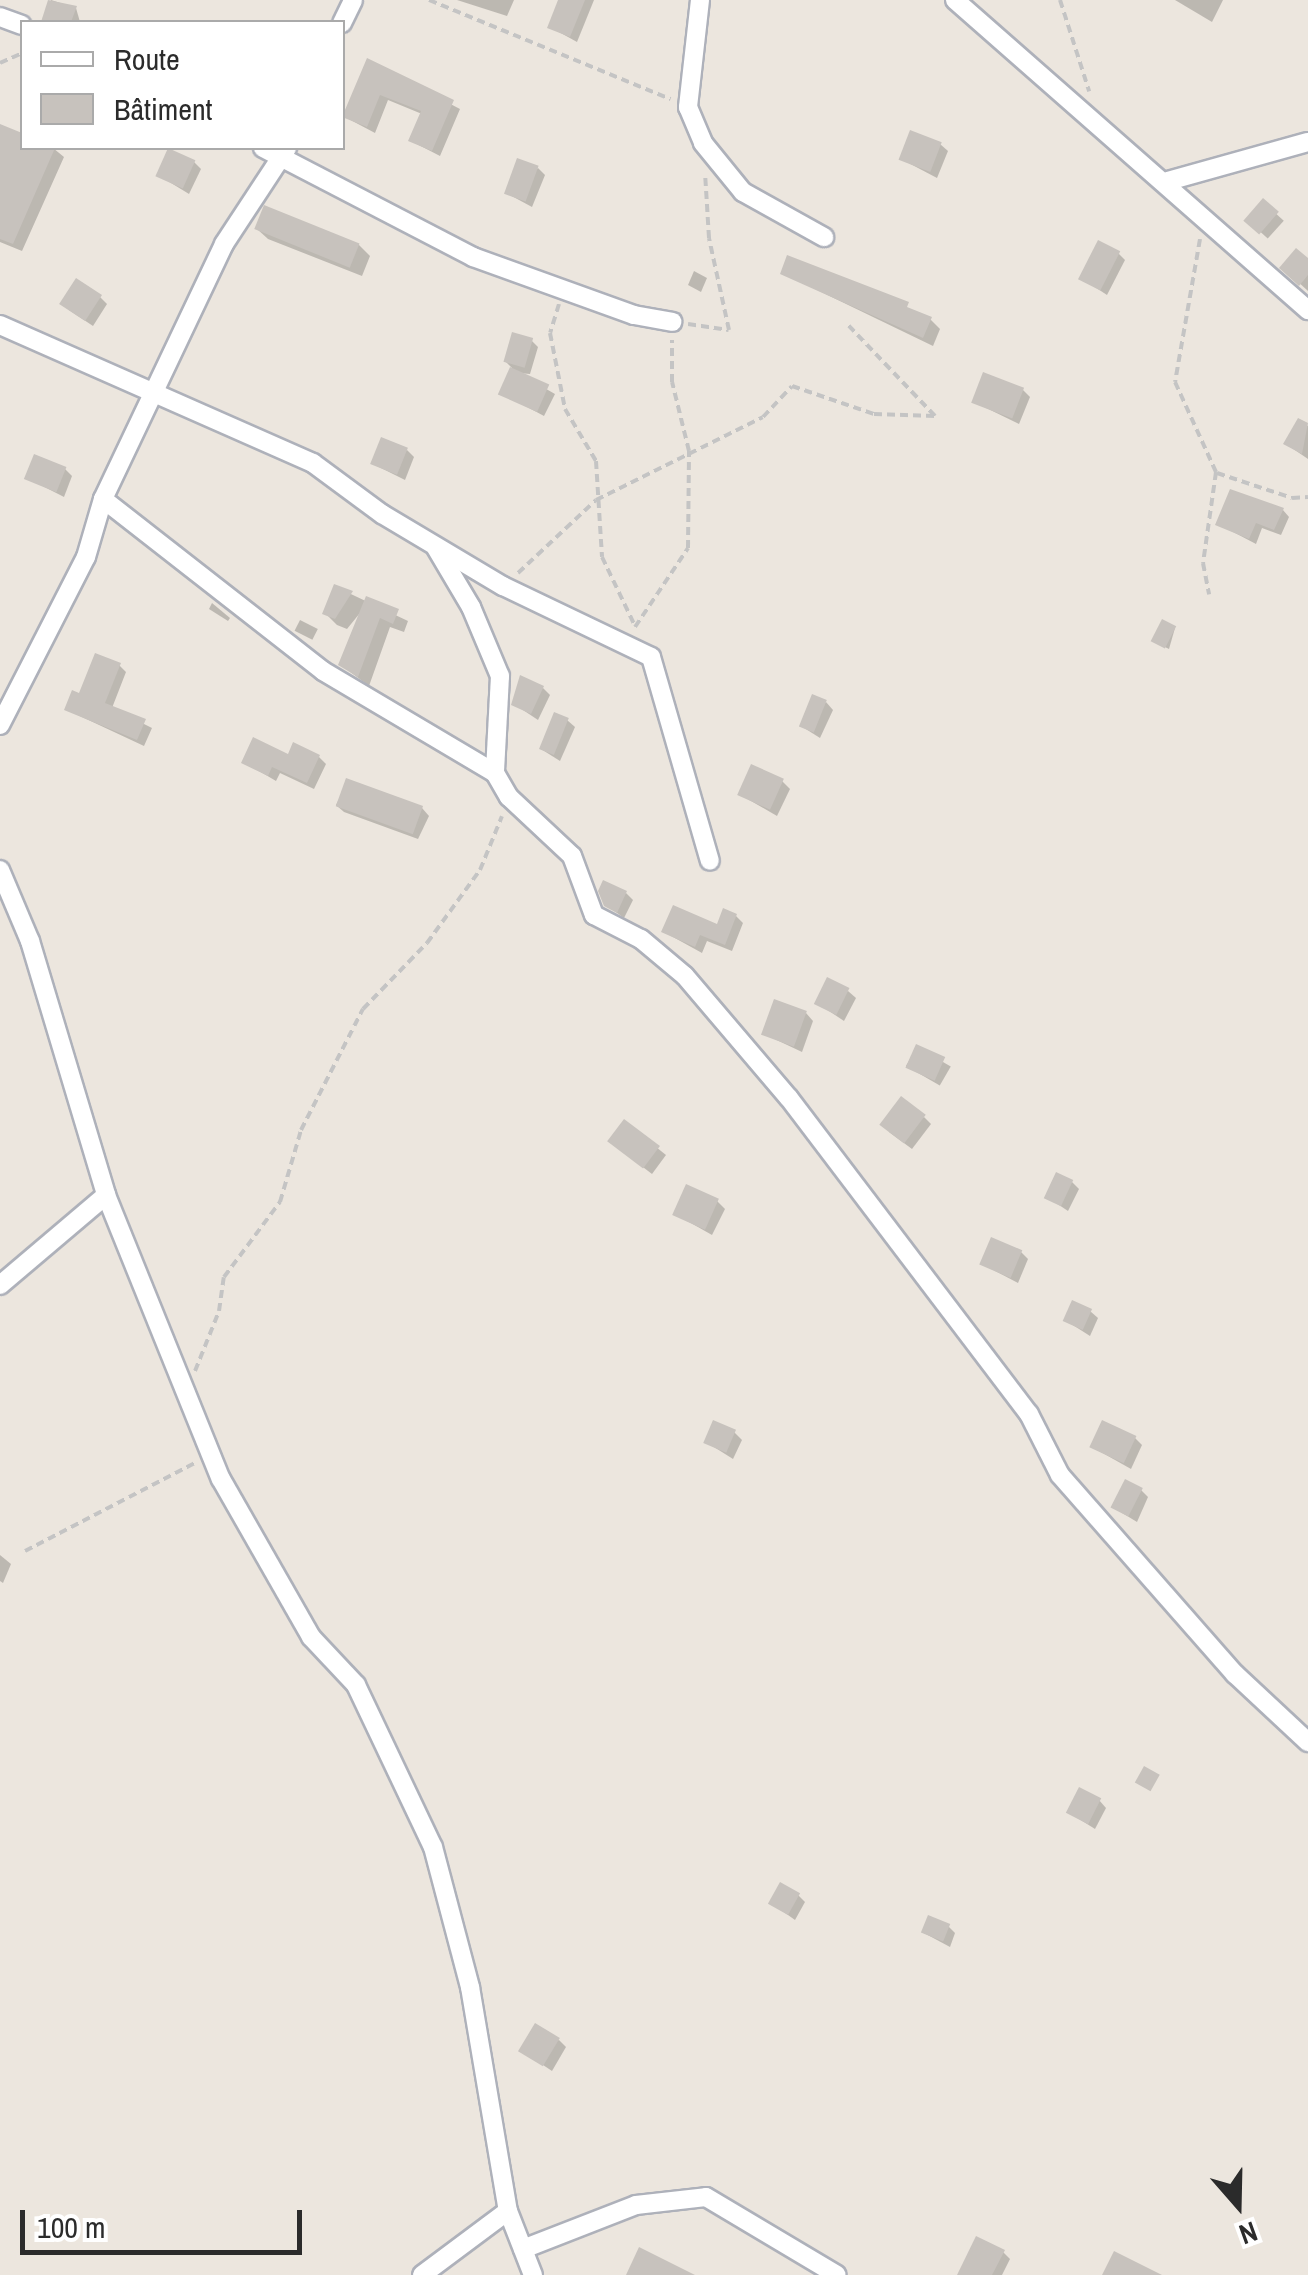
<!DOCTYPE html>
<meta charset="utf-8">
<style>
body{margin:0}
#map{position:relative;width:1308px;height:2275px;overflow:hidden;background:#ece6de;font-family:"Archivo Narrow",sans-serif}
div>[style]{position:absolute}
.shadow>*{inset:0;background:#0003;transform-origin:0 0}
.building>*{inset:0;background:#c7c2bd;transform-origin:0 0}
.path>*{height:4px;margin-top:-2px;transform-origin:0;background:repeating-linear-gradient(90deg,#c4c4c4 0 8px,transparent 0 13px)}
.roads{filter:drop-shadow(2px 0 #aeb1ba) drop-shadow(-2px 0 #aeb1ba) drop-shadow(0 2px #aeb1ba) drop-shadow(0 -2px #aeb1ba)}
.minor>*{height:18px;margin:-9px;padding:0 9px;transform-origin:9px;border-radius:9px;background:#fff}
span{translate:-50% -50%;white-space:nowrap;text-align:center;line-height:1.15;-webkit-text-stroke:10px #fff;paint-order:stroke}
.legend{position:absolute;left:20px;top:20px;width:325px;height:130px;box-sizing:border-box;background:#fff;border:2px solid #aaa;margin:0;padding:12px 18px;list-style:none;font-size:30px;color:#2b2b2b}
.legend li{display:flex;align-items:center;gap:20px;height:50px}
.legend b{width:50px;border:2px solid #aaa}
.north{position:absolute;left:1188px;top:2155px;width:100px;height:100px;-webkit-text-stroke:8px #fff;paint-order:stroke;rotate:160deg;font-size:28px;font-weight:700;line-height:40px;text-align:center;color:#2b2b2b}
.north::after{content:'';display:block;margin:auto;width:35px;height:45px;background:#2b2b2b;clip-path:polygon(50% 0,100% 100%,50% 72%,0 100%)}
.scale{position:absolute;left:20px;top:2210px;width:282px;height:45px;box-sizing:border-box;border:5px solid #2b2b2b;border-top:0;padding-left:12px;font-size:30px;line-height:35px;white-space:nowrap;color:#2b2b2b;-webkit-text-stroke:8px #fff;paint-order:stroke}
</style>
<div id="map">
<div class="shadow">
<div style="clip-path:polygon(51px 0,76px 8px,80px 22px,43px 22px)"></div>
<div style="clip-path:polygon(457px 0,514px 0,507px 16px)"></div>
<div style="clip-path:polygon(561px 0,594px 0,577px 42px,550px 27px)"></div>
<div style="clip-path:polygon(1175px 0,1223px 0,1212px 22px)"></div>
<div style="clip-path:polygon(368px 61px,460px 109px,440px 156px,411px 141px,422px 114px,388px 100px,375px 133px,343px 116px)"></div>
<div style="clip-path:polygon(20px 135px,22px 148px,53px 148px,64px 157px,22px 251px,0 242px,0 206px)"></div>
<div style="clip-path:polygon(940px 144px,948px 151px,937px 178px,901px 159px)"></div>
<div style="clip-path:polygon(194px 162px,201px 169px,189px 194px,158px 175px)"></div>
<div style="clip-path:polygon(538px 168px,545px 175px,532px 207px,506px 193px)"></div>
<div style="left:1263px;top:202px;width:28px;height:24px;rotate:42deg"></div>
<div style="clip-path:polygon(256px 228px,359px 245px,370px 256px,362px 276px,268px 239px)"></div>
<div style="clip-path:polygon(1118px 253px,1125px 260px,1107px 295px,1081px 278px)"></div>
<div style="clip-path:polygon(1308px 262px,1308px 291px,1283px 268px)"></div>
<div style="clip-path:polygon(694px 271px,707px 278px,701px 292px,688px 285px)"></div>
<div style="clip-path:polygon(782px 273px,930px 319px,940px 329px,933px 346px)"></div>
<div style="clip-path:polygon(100px 297px,107px 304px,93px 326px,69px 310px)"></div>
<div style="clip-path:polygon(531px 340px,538px 347px,530px 374px,518px 373px,555px 394px,544px 416px,501px 393px,512px 368px,505px 361px)"></div>
<div style="clip-path:polygon(1023px 390px,1030px 397px,1019px 424px,974px 402px)"></div>
<div style="clip-path:polygon(1299px 421px,1308px 426px,1308px 459px,1286px 444px)"></div>
<div style="clip-path:polygon(407px 450px,414px 457px,405px 480px,373px 464px)"></div>
<div style="clip-path:polygon(65px 469px,72px 476px,64px 497px,27px 478px)"></div>
<div style="clip-path:polygon(1283px 510px,1289px 517px,1281px 535px,1262px 528px,1256px 544px,1218px 524px)"></div>
<div style="clip-path:polygon(336px 587px,408px 621px,404px 632px,390px 627px,369px 686px,341px 665px,364px 608px,347px 629px,337px 625px,325px 613px)"></div>
<div style="clip-path:polygon(212px 603px,230px 618px,228px 621px,209px 609px)"></div>
<div style="left:300px;top:620px;width:20px;height:12px;rotate:27deg"></div>
<div style="clip-path:polygon(1175px 628px,1169px 649px,1155px 642px)"></div>
<div style="clip-path:polygon(119px 665px,126px 672px,112px 708px,152px 728px,144px 746px,67px 710px)"></div>
<div style="clip-path:polygon(543px 688px,550px 695px,538px 720px,514px 704px)"></div>
<div style="clip-path:polygon(826px 702px,833px 710px,820px 738px,801px 726px)"></div>
<div style="clip-path:polygon(567px 720px,575px 727px,560px 761px,541px 749px)"></div>
<div style="clip-path:polygon(319px 757px,326px 764px,314px 789px,280px 773px,276px 781px,244px 762px)"></div>
<div style="clip-path:polygon(782px 781px,790px 789px,777px 816px,739px 794px)"></div>
<div style="clip-path:polygon(348px 782px,422px 808px,429px 816px,418px 839px,344px 812px,336px 805px)"></div>
<div style="clip-path:polygon(626px 893px,633px 900px,624px 918px,606px 905px)"></div>
<div style="clip-path:polygon(736px 916px,743px 923px,732px 951px,707px 941px,702px 953px,664px 932px,718px 928px)"></div>
<div style="clip-path:polygon(848px 991px,856px 998px,844px 1021px,817px 1003px)"></div>
<div style="clip-path:polygon(806px 1013px,813px 1021px,802px 1052px,764px 1034px)"></div>
<div style="left:917px;top:1047px;width:39px;height:22px;rotate:30deg"></div>
<div style="clip-path:polygon(924px 1117px,931px 1124px,912px 1149px,889px 1132px)"></div>
<div style="clip-path:polygon(625px 1122px,666px 1155px,652px 1174px,618px 1148px)"></div>
<div style="clip-path:polygon(1072px 1182px,1079px 1189px,1068px 1211px,1047px 1197px)"></div>
<div style="clip-path:polygon(717px 1201px,725px 1209px,712px 1235px,675px 1214px)"></div>
<div style="clip-path:polygon(1021px 1252px,1028px 1259px,1018px 1283px,982px 1264px)"></div>
<div style="clip-path:polygon(1090px 1311px,1098px 1318px,1090px 1336px,1065px 1320px)"></div>
<div style="clip-path:polygon(734px 1432px,742px 1440px,733px 1459px,706px 1442px)"></div>
<div style="clip-path:polygon(1135px 1438px,1142px 1445px,1131px 1469px,1092px 1447px)"></div>
<div style="clip-path:polygon(1141px 1490px,1148px 1497px,1137px 1522px,1114px 1508px)"></div>
<div style="clip-path:polygon(0 1555px,11px 1564px,3px 1583px,0 1581px)"></div>
<div style="clip-path:polygon(1099px 1800px,1106px 1808px,1095px 1829px,1068px 1812px)"></div>
<div style="clip-path:polygon(798px 1895px,805px 1902px,795px 1920px,771px 1903px)"></div>
<div style="clip-path:polygon(948px 1926px,955px 1933px,950px 1947px,924px 1933px)"></div>
<div style="clip-path:polygon(559px 2040px,566px 2047px,552px 2071px,522px 2051px)"></div>
<div style="clip-path:polygon(1003px 2252px,1010px 2259px,1002px 2275px,974px 2275px)"></div>
</div>
<div class="building">
<div style="clip-path:polygon(48px 0,77px 6px,71px 22px,41px 22px)"></div>
<div style="clip-path:polygon(558px 0,585px 0,570px 37px,547px 28px)"></div>
<div style="clip-path:polygon(367px 58px,454px 100px,432px 151px,408px 141px,421px 111px,380px 95px,367px 127px,342px 117px)"></div>
<div style="clip-path:polygon(0 124px,22px 133px,22px 148px,55px 148px,13px 244px,0 239px)"></div>
<div style="left:910px;top:130px;width:34px;height:32px;rotate:21deg"></div>
<div style="left:168px;top:148px;width:30px;height:31px;rotate:24deg"></div>
<div style="left:517px;top:158px;width:23px;height:38px;rotate:20deg"></div>
<div style="left:1263px;top:198px;width:21px;height:30px;rotate:41deg"></div>
<div style="left:264px;top:205px;width:103px;height:26px;rotate:22deg"></div>
<div style="left:1098px;top:240px;width:25px;height:44px;rotate:27deg"></div>
<div style="clip-path:polygon(1296px 248px,1308px 258px,1308px 275px,1299px 286px,1279px 268px)"></div>
<div style="clip-path:polygon(787px 255px,909px 302px,907px 307px,932px 317px,923px 338px,780px 274px)"></div>
<div style="left:76px;top:278px;width:31px;height:31px;rotate:33deg"></div>
<div style="left:512px;top:332px;width:22px;height:31px;rotate:16deg"></div>
<div style="left:510px;top:367px;width:43px;height:30px;rotate:24deg"></div>
<div style="left:983px;top:372px;width:44px;height:33px;rotate:21deg"></div>
<div style="clip-path:polygon(1298px 418px,1308px 423px,1302px 454px,1283px 444px)"></div>
<div style="left:381px;top:437px;width:29px;height:29px;rotate:22deg"></div>
<div style="left:34px;top:454px;width:35px;height:27px;rotate:22deg"></div>
<div style="clip-path:polygon(1230px 489px,1284px 508px,1274px 530px,1256px 523px,1249px 539px,1215px 525px)"></div>
<div style="clip-path:polygon(334px 584px,353px 591px,335px 619px,322px 614px)"></div>
<div style="clip-path:polygon(366px 596px,399px 609px,393px 624px,380px 618px,358px 677px,338px 665px)"></div>
<div style="left:1162px;top:619px;width:16px;height:25px;rotate:27deg"></div>
<div style="clip-path:polygon(95px 653px,121px 663px,105px 703px,146px 719px,137px 740px,64px 710px,72px 690px,79px 693px)"></div>
<div style="clip-path:polygon(520px 675px,544px 686px,531px 714px,511px 705px)"></div>
<div style="left:812px;top:694px;width:16px;height:35px;rotate:22deg"></div>
<div style="left:554px;top:712px;width:16px;height:40px;rotate:22deg"></div>
<div style="clip-path:polygon(253px 737px,288px 754px,293px 742px,320px 755px,307px 783px,272px 767px,268px 776px,241px 763px)"></div>
<div style="left:751px;top:764px;width:36px;height:34px;rotate:24deg"></div>
<div style="left:346px;top:778px;width:82px;height:30px;rotate:20deg"></div>
<div style="clip-path:polygon(603px 880px,627px 891px,617px 913px,604px 906px,598px 891px)"></div>
<div style="clip-path:polygon(673px 905px,717px 924px,723px 908px,737px 914px,725px 945px,700px 935px,695px 947px,661px 932px)"></div>
<div style="left:827px;top:977px;width:25px;height:30px;rotate:26deg"></div>
<div style="left:774px;top:999px;width:35px;height:38px;rotate:20deg"></div>
<div style="left:916px;top:1044px;width:32px;height:26px;rotate:24deg"></div>
<div style="left:901px;top:1096px;width:31px;height:36px;rotate:37deg"></div>
<div style="left:624px;top:1119px;width:45px;height:28px;rotate:37deg"></div>
<div style="left:1056px;top:1172px;width:19px;height:29px;rotate:25deg"></div>
<div style="left:686px;top:1184px;width:36px;height:34px;rotate:24deg"></div>
<div style="left:991px;top:1237px;width:34px;height:30px;rotate:23deg"></div>
<div style="left:1072px;top:1300px;width:22px;height:23px;rotate:24deg"></div>
<div style="left:713px;top:1420px;width:25px;height:25px;rotate:23deg"></div>
<div style="left:1102px;top:1420px;width:38px;height:30px;rotate:25deg"></div>
<div style="left:1125px;top:1479px;width:20px;height:32px;rotate:27deg"></div>
<div style="left:1144px;top:1766px;width:18px;height:19px;rotate:29deg"></div>
<div style="left:1079px;top:1787px;width:25px;height:29px;rotate:27deg"></div>
<div style="left:780px;top:1882px;width:23px;height:25px;rotate:29deg"></div>
<div style="left:928px;top:1915px;width:24px;height:19px;rotate:22deg"></div>
<div style="left:535px;top:2023px;width:29px;height:33px;rotate:31deg"></div>
<div style="clip-path:polygon(976px 2236px,1005px 2250px,992px 2275px,957px 2275px)"></div>
<div style="clip-path:polygon(639px 2247px,695px 2275px,626px 2275px)"></div>
<div style="clip-path:polygon(1114px 2251px,1162px 2275px,1102px 2275px)"></div>
</div>
<div class="path">
<div style="left:429px;top:0;width:261px;rotate:22.3deg"></div>
<div style="left:1060px;top:0;width:96px;rotate:72.3deg"></div>
<div style="left:0;top:63px;width:24px;rotate:-24deg"></div>
<div style="left:1200px;top:239px;width:145px;rotate:99.9deg"></div>
<div style="left:1175px;top:382px;width:99px;rotate:65.5deg"></div>
<div style="left:1216px;top:472px;width:92px;rotate:98.1deg"></div>
<div style="left:1203px;top:563px;width:32px;rotate:79deg"></div>
<div style="left:559px;top:304px;width:30px;rotate:107deg"></div>
<div style="left:550px;top:333px;width:77px;rotate:78.8deg"></div>
<div style="left:565px;top:409px;width:61px;rotate:59.2deg"></div>
<div style="left:596px;top:461px;width:96px;rotate:86.4deg"></div>
<div style="left:602px;top:557px;width:76px;rotate:64.4deg"></div>
<div style="left:688px;top:324px;width:41px;rotate:8.3deg"></div>
<div style="left:729px;top:330px;width:94px;rotate:-102.3deg"></div>
<div style="left:709px;top:238px;width:65px;rotate:-93.5deg"></div>
<div style="left:1217px;top:473px;width:79px;rotate:18.4deg"></div>
<div style="left:1292px;top:498px;width:16px;rotate:-4deg"></div>
<div style="left:518px;top:573px;width:107px;rotate:-43.1deg"></div>
<div style="left:596px;top:500px;width:186px;rotate:-26.4deg"></div>
<div style="left:763px;top:417px;width:42px;rotate:-46.9deg"></div>
<div style="left:792px;top:386px;width:87px;rotate:18.9deg"></div>
<div style="left:874px;top:414px;width:61px;rotate:1.9deg"></div>
<div style="left:935px;top:416px;width:127px;rotate:-133.7deg"></div>
<div style="left:635px;top:627px;width:95px;rotate:-56.1deg"></div>
<div style="left:688px;top:548px;width:97px;rotate:-89.4deg"></div>
<div style="left:689px;top:451px;width:71px;rotate:-103.8deg"></div>
<div style="left:672px;top:382px;width:42px;rotate:-90deg"></div>
<div style="left:195px;top:1371px;width:65px;rotate:-68.2deg"></div>
<div style="left:219px;top:1311px;width:34px;rotate:-82deg"></div>
<div style="left:224px;top:1277px;width:94px;rotate:-53.3deg"></div>
<div style="left:280px;top:1202px;width:75px;rotate:-73.7deg"></div>
<div style="left:301px;top:1130px;width:136px;rotate:-62.9deg"></div>
<div style="left:363px;top:1009px;width:92px;rotate:-45.9deg"></div>
<div style="left:427px;top:943px;width:90px;rotate:-54deg"></div>
<div style="left:480px;top:870px;width:58px;rotate:-67.8deg"></div>
<div style="left:25px;top:1551px;width:194px;rotate:-27.4deg"></div>
</div>
<div class="roads">
<div class="minor">
<div style="left:700px;top:0;width:108px;rotate:96.4deg"></div>
<div style="left:688px;top:107px;width:39px;rotate:67deg"></div>
<div style="left:703px;top:143px;width:63px;rotate:50.8deg"></div>
<div style="left:743px;top:192px;width:93px;rotate:29.1deg"></div>
<div style="left:955px;top:0;width:470px;rotate:41.3deg"></div>
<div style="left:0;top:17px;width:23px;rotate:20deg"></div>
<div style="left:342px;top:23px;width:25px;rotate:-64deg"></div>
<div style="left:263px;top:148px;width:237px;rotate:27.4deg"></div>
<div style="left:473px;top:257px;width:171px;rotate:19.8deg"></div>
<div style="left:634px;top:315px;width:39px;rotate:10deg"></div>
<div style="left:1168px;top:181px;width:145px;rotate:-15.6deg"></div>
<div style="left:0;top:325px;width:342px;rotate:23.8deg"></div>
<div style="left:313px;top:463px;width:86px;rotate:36.5deg"></div>
<div style="left:382px;top:514px;width:141px;rotate:30.8deg"></div>
<div style="left:503px;top:586px;width:164px;rotate:25.6deg"></div>
<div style="left:651px;top:657px;width:212px;rotate:73.9deg"></div>
<div style="left:103px;top:499px;width:282px;rotate:-64.6deg"></div>
<div style="left:224px;top:244px;width:115px;rotate:-56.7deg"></div>
<div style="left:436px;top:548px;width:69px;rotate:59.3deg"></div>
<div style="left:471px;top:607px;width:75px;rotate:67.2deg"></div>
<div style="left:500px;top:676px;width:97px;rotate:93deg"></div>
<div style="left:0;top:725px;width:189px;rotate:-62.9deg"></div>
<div style="left:86px;top:557px;width:60px;rotate:-73.7deg"></div>
<div style="left:103px;top:499px;width:279px;rotate:38deg"></div>
<div style="left:323px;top:671px;width:200px;rotate:30.7deg"></div>
<div style="left:495px;top:773px;width:28px;rotate:60deg"></div>
<div style="left:509px;top:797px;width:86px;rotate:43.1deg"></div>
<div style="left:572px;top:856px;width:63px;rotate:69.6deg"></div>
<div style="left:594px;top:915px;width:53px;rotate:27.1deg"></div>
<div style="left:641px;top:939px;width:57px;rotate:40.1deg"></div>
<div style="left:685px;top:976px;width:160px;rotate:49.6deg"></div>
<div style="left:789px;top:1098px;width:397px;rotate:52.8deg"></div>
<div style="left:1029px;top:1414px;width:68px;rotate:63.1deg"></div>
<div style="left:1060px;top:1475px;width:265px;rotate:48.7deg"></div>
<div style="left:1235px;top:1674px;width:100px;rotate:43deg"></div>
<div style="left:0;top:870px;width:77px;rotate:67.1deg"></div>
<div style="left:30px;top:941px;width:265px;rotate:73.3deg"></div>
<div style="left:106px;top:1195px;width:306px;rotate:68deg"></div>
<div style="left:221px;top:1479px;width:182px;rotate:60.3deg"></div>
<div style="left:311px;top:1637px;width:66px;rotate:46.8deg"></div>
<div style="left:356px;top:1685px;width:179px;rotate:64.6deg"></div>
<div style="left:433px;top:1847px;width:145px;rotate:75.2deg"></div>
<div style="left:470px;top:1987px;width:227px;rotate:80.4deg"></div>
<div style="left:508px;top:2211px;width:69px;rotate:68.7deg"></div>
<div style="left:0;top:1285px;width:139px;rotate:-40.3deg"></div>
<div style="left:523px;top:2249px;width:121px;rotate:-21.3deg"></div>
<div style="left:636px;top:2205px;width:70px;rotate:-6.5deg"></div>
<div style="left:706px;top:2197px;width:152px;rotate:30.8deg"></div>
<div style="left:422px;top:2275px;width:107px;rotate:-36.7deg"></div>
</div>
</div>
<ul class="legend">
<li><b style="height:12px;background:#fff"></b>Route</li>
<li><b style="height:28px;background:#c7c2bd"></b>Bâtiment</li>
</ul>
<div class="north">N</div>
<div class="scale">100 m</div>
</div>
